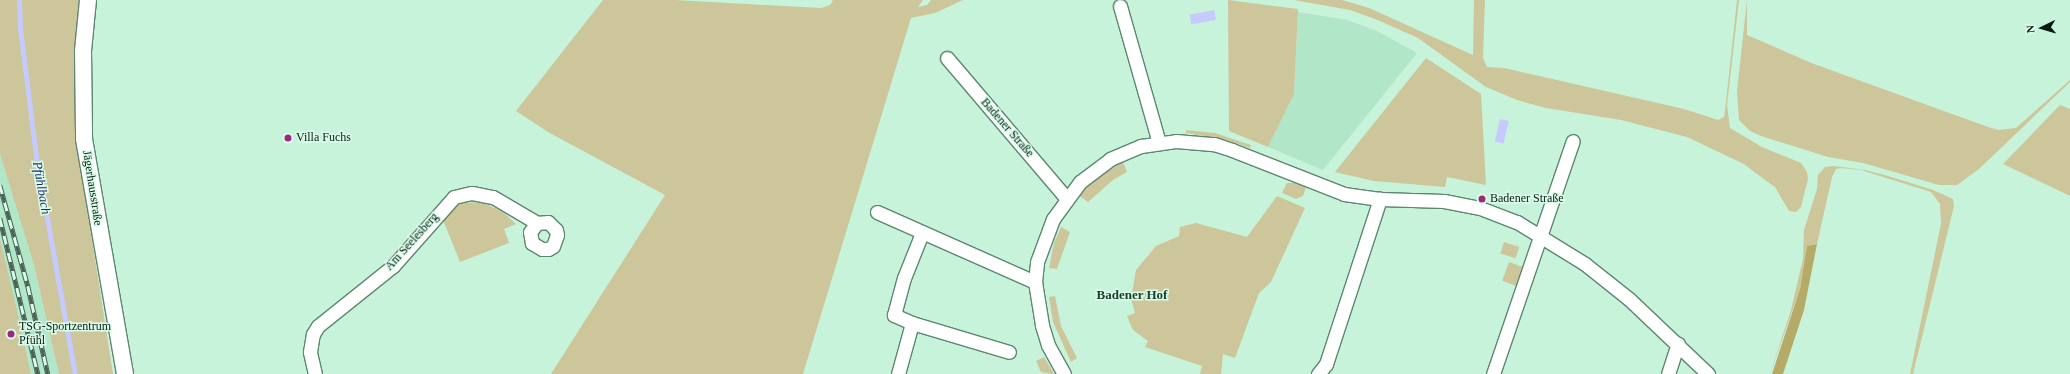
<!DOCTYPE html>
<meta charset="utf-8">
<style>
body{margin:0}
#map{position:relative;width:2070px;height:374px;overflow:hidden;background:#c6f3da;font-family:Georgia,serif}
div>[style]{position:absolute}
.built>*{inset:0;background:#b2e6c9}
.green>*{inset:0;background:#ccc69a;transform-origin:0 0}
.forest>*{inset:0;background:#b5ab66}
.water>*{inset:0;background:#c6cafe;transform-origin:0 0}
.stream>*{height:5px;margin:-2.5px;padding:0 2.5px;transform-origin:2.5px;border-radius:2.5px;background:#c6cafe}
.roads{filter:drop-shadow(1px 0 #5d8671) drop-shadow(-1px 0 #5d8671) drop-shadow(0 1px #5d8671) drop-shadow(0 -1px #5d8671)}
.minor>*{height:13px;margin:-6.5px;padding:0 6.5px;transform-origin:6.5px;border-radius:6.5px;background:#fff}
.tertiary>*{height:16px;margin:-8px;padding:0 8px;transform-origin:8px;border-radius:8px;background:#fff}
.rail>*{height:4.5px;margin-top:-2.25px;transform-origin:0;background:repeating-linear-gradient(90deg,#dafdea 0 9px,#496255 0 18px);box-sizing:border-box;border-block:1px solid #496255}
.dots>*{width:11px;height:11px;translate:-50% -50%;box-sizing:border-box;border:2px solid #dafdea;border-radius:50%}
span{translate:-50% -50%;white-space:nowrap;text-align:center;line-height:1.15;-webkit-text-stroke:3px #dafdea;paint-order:stroke}
.street-label{font-size:12px;color:#0a1a12}
.poi-label{font-size:12px;color:#0a1a12}
.left{translate:0 -50%;text-align:left}
.water-label{font-size:13px;color:#282069;font-style:italic}
.neighbourhood-label{font-size:13px;color:#153e2b;font-weight:700}
.north{position:absolute;left:2022px;top:8px;width:40px;height:40px;-webkit-text-stroke:3px #dafdea;paint-order:stroke;rotate:265deg;font-size:11px;font-weight:700;line-height:16px;text-align:center;color:#0a1a12}
.north::after{content:'';display:block;margin:auto;width:14px;height:18px;background:#0a1a12;clip-path:polygon(50% 0,100% 100%,50% 72%,0 100%)}
</style>
<div id="map">
<div class="built">
<div style="clip-path:polygon(1298px 12px,1347px 20px,1377px 31px,1417px 53px,1323px 170px,1268px 147px,1294px 94px)"></div>
<div style="clip-path:polygon(0 154px,34px 265px,59px 374px,31px 374px,0 239px)"></div>
</div>
<div class="green">
<div style="clip-path:polygon(0 0,80px 0,75px 131px,113px 374px,59px 374px,34px 265px,0 154px)"></div>
<div style="clip-path:polygon(603px 0,675px 0,821px 8px,830px 5px,833px 0,923px 0,918px 7px,927px 5px,931px 0,963px 0,935px 13px,911px 18px,803px 374px,551px 374px,665px 195px,548px 132px,516px 111px)"></div>
<div style="clip-path:polygon(1228px 0,1298px 9px,1294px 94px,1268px 147px,1229px 131px)"></div>
<div style="clip-path:polygon(1294px 0,1342px 0,1369px 8px,1473px 55px,1474px 0,1485px 0,1483px 58px,1487px 67px,1504px 68px,1684px 109px,1718px 120px,1724px 117px,1725px 111px,1737px 0,1739px 0,1727px 105px,1730px 128px,1762px 147px,1801px 163px,1807px 172px,1808px 179px,1801px 207px,1796px 212px,1789px 211px,1775px 187px,1765px 180px,1744px 164px,1687px 137px,1621px 120px,1546px 108px,1517px 100px,1486px 87px,1418px 38px,1380px 21px,1350px 10px)"></div>
<div style="clip-path:polygon(1747px 0,1747px 35px,1814px 64px,1988px 127px,1999px 130px,2016px 128px,2070px 80px,2070px 82px,1979px 169px,1957px 185px,1939px 185px,1863px 163px,1828px 157px,1761px 136px,1750px 131px,1739px 120px,1737px 91px)"></div>
<div style="clip-path:polygon(1426px 58px,1481px 94px,1486px 185px,1447px 177px,1445px 187px,1374px 181px,1335px 172px)"></div>
<div style="clip-path:polygon(2060px 105px,2070px 109px,2070px 196px,2003px 164px)"></div>
<div style="clip-path:polygon(1186px 130px,1215px 133px,1251px 145px,1250px 148px,1226px 140px,1186px 133px)"></div>
<div style="clip-path:polygon(1123px 162px,1127px 172px,1113px 180px,1088px 202px,1078px 195px,1100px 175px)"></div>
<div style="clip-path:polygon(1833px 166px,1865px 170px,1888px 176px,1933px 190px,1953px 199px,1954px 206px,1913px 374px,1910px 374px,1941px 224px,1940px 204px,1931px 192px,1861px 170px,1841px 168px,1836px 169px,1832px 177px,1817px 244px,1807px 246px,1800px 289px,1770px 374px,1791px 310px,1803px 259px,1804px 230px,1817px 189px,1818px 175px,1825px 167px)"></div>
<div style="clip-path:polygon(1287px 183px,1295px 183px,1306px 187px,1303px 196px,1296px 199px,1282px 193px)"></div>
<div style="clip-path:polygon(1277px 196px,1305px 208px,1271px 282px,1259px 293px,1235px 358px,1223px 354px,1221px 374px,1200px 374px,1202px 366px,1145px 347px,1148px 341px,1133px 330px,1127px 316px,1135px 313px,1131px 299px,1136px 270px,1156px 246px,1179px 236px,1180px 227px,1196px 223px,1247px 237px)"></div>
<div style="clip-path:polygon(482px 202px,503px 212px,516px 224px,504px 229px,509px 243px,460px 262px,443px 220px,452px 208px,462px 203px)"></div>
<div style="clip-path:polygon(1061px 227px,1070px 232px,1057px 269px,1049px 268px,1054px 243px)"></div>
<div style="clip-path:polygon(0 239px,13px 293px,31px 374px,0 374px)"></div>
<div style="left:1504px;top:242px;width:16px;height:12px;rotate:18deg"></div>
<div style="left:1509px;top:262px;width:15px;height:20px;rotate:20deg"></div>
<div style="clip-path:polygon(1055px 296px,1061px 326px,1077px 358px,1071px 362px,1053px 322px,1049px 297px)"></div>
<div style="clip-path:polygon(1044px 357px,1054px 374px,1041px 372px,1036px 361px)"></div>
</div>
<div class="forest">
<div style="clip-path:polygon(1817px 244px,1804px 310px,1783px 374px,1772px 374px,1800px 289px,1807px 246px)"></div>
</div>
<div class="water">
<div style="left:1214px;top:10px;width:10px;height:25px;rotate:79deg"></div>
<div style="left:1500px;top:119px;width:9px;height:23px;rotate:13deg"></div>
</div>
<div class="stream">
<div style="left:19px;top:0;width:28px;rotate:88deg"></div>
<div style="left:20px;top:28px;width:129px;rotate:82.9deg"></div>
<div style="left:36px;top:156px;width:221px;rotate:79.9deg"></div>
</div>
<div class="roads">
<div class="minor">
<div style="left:1120px;top:6px;width:142px;rotate:74.1deg"></div>
<div style="left:947px;top:58px;width:184px;rotate:49.6deg"></div>
<div style="left:877px;top:212px;width:173px;rotate:23.9deg"></div>
<div style="left:912px;top:323px;width:101px;rotate:16.6deg"></div>
<div style="left:315px;top:374px;width:23px;rotate:-103deg"></div>
<div style="left:310px;top:352px;width:18px;rotate:-81deg"></div>
<div style="left:313px;top:334px;width:9px;rotate:-58deg"></div>
<div style="left:318px;top:326px;width:96px;rotate:-38.7deg"></div>
<div style="left:393px;top:266px;width:92px;rotate:-48.5deg"></div>
<div style="left:454px;top:197px;width:18px;rotate:-13deg"></div>
<div style="left:472px;top:193px;width:21px;rotate:11deg"></div>
<div style="left:493px;top:197px;width:51px;rotate:30.6deg"></div>
<div style="left:537px;top:223px;width:11px;rotate:-5deg"></div>
<div style="left:548px;top:222px;width:11px;rotate:45deg"></div>
<div style="left:556px;top:230px;width:5px;rotate:79deg"></div>
<div style="left:557px;top:235px;width:12px;rotate:110deg"></div>
<div style="left:553px;top:246px;width:6px;rotate:149deg"></div>
<div style="left:548px;top:249px;width:6px;rotate:180deg"></div>
<div style="left:542px;top:249px;width:12px;rotate:-149deg"></div>
<div style="left:532px;top:243px;width:11px;rotate:-100deg"></div>
<div style="left:530px;top:232px;width:11px;rotate:-52deg"></div>
<div style="left:898px;top:374px;width:53px;rotate:-74.6deg"></div>
<div style="left:912px;top:323px;width:20px;rotate:-156deg"></div>
<div style="left:894px;top:315px;width:38px;rotate:-75deg"></div>
<div style="left:904px;top:278px;width:48px;rotate:-68.2deg"></div>
<div style="left:1064px;top:374px;width:33px;rotate:-119deg"></div>
<div style="left:1048px;top:345px;width:21px;rotate:-107deg"></div>
<div style="left:1042px;top:325px;width:44px;rotate:-99.2deg"></div>
<div style="left:1035px;top:282px;width:20px;rotate:-84deg"></div>
<div style="left:1037px;top:262px;width:46px;rotate:-69.6deg"></div>
<div style="left:1053px;top:219px;width:46px;rotate:-53.9deg"></div>
<div style="left:1080px;top:182px;width:38px;rotate:-37deg"></div>
<div style="left:1110px;top:159px;width:34px;rotate:-23deg"></div>
<div style="left:1141px;top:146px;width:35px;rotate:-8deg"></div>
<div style="left:1176px;top:141px;width:38px;rotate:5deg"></div>
<div style="left:1214px;top:144px;width:19px;rotate:18deg"></div>
<div style="left:1232px;top:150px;width:120px;rotate:21.4deg"></div>
<div style="left:1344px;top:194px;width:36px;rotate:8deg"></div>
<div style="left:1380px;top:199px;width:64px;rotate:1.8deg"></div>
<div style="left:1444px;top:201px;width:37px;rotate:11deg"></div>
<div style="left:1480px;top:208px;width:40px;rotate:21deg"></div>
<div style="left:1517px;top:222px;width:80px;rotate:31.7deg"></div>
<div style="left:1585px;top:264px;width:56px;rotate:38.5deg"></div>
<div style="left:1629px;top:299px;width:109px;rotate:43.5deg"></div>
<div style="left:1318px;top:374px;width:13px;rotate:-51deg"></div>
<div style="left:1326px;top:364px;width:174px;rotate:-71.9deg"></div>
<div style="left:1493px;top:374px;width:246px;rotate:-71.1deg"></div>
<div style="left:1668px;top:374px;width:32px;rotate:-72deg"></div>
</div>
<div class="tertiary">
<div style="left:88px;top:0;width:51px;rotate:95.6deg"></div>
<div style="left:83px;top:51px;width:88px;rotate:89.3deg"></div>
<div style="left:84px;top:139px;width:239px;rotate:80.1deg"></div>
</div>
</div>
<div class="rail">
<div style="left:0;top:185px;width:105px;rotate:74.5deg"></div>
<div style="left:28px;top:286px;width:90px;rotate:77.2deg"></div>
<div style="left:0;top:218px;width:161px;rotate:76.3deg"></div>
</div>
<div class="dots">
<div style="left:288px;top:138px;background:#a0277f"></div>
<div style="left:1482px;top:199px;background:#a0277f"></div>
<div style="left:11px;top:334px;background:#a0277f"></div>
</div>
<div class="street-label">
<span style="left:1007px;top:128px;rotate:49deg">Badener Straße</span>
<span style="left:92px;top:188px;rotate:81deg">Jägerhausstraße</span>
<span style="left:412px;top:242px;rotate:-48deg">Am Seelesberg</span>
</div>
<div class="poi-label">
<span class="left" style="left:296px;top:138px">Villa Fuchs</span>
<span class="left" style="left:1490px;top:199px">Badener Straße</span>
<span class="left" style="left:19px;top:334px">TSG-Sportzentrum<br>Pfühl</span>
</div>
<div class="water-label">
<span style="left:41px;top:188px;rotate:80deg">Pfühlbach</span>
</div>
<div class="neighbourhood-label">
<span style="left:1132px;top:295px">Badener Hof</span>
</div>
<div class="north">N</div>
</div>
